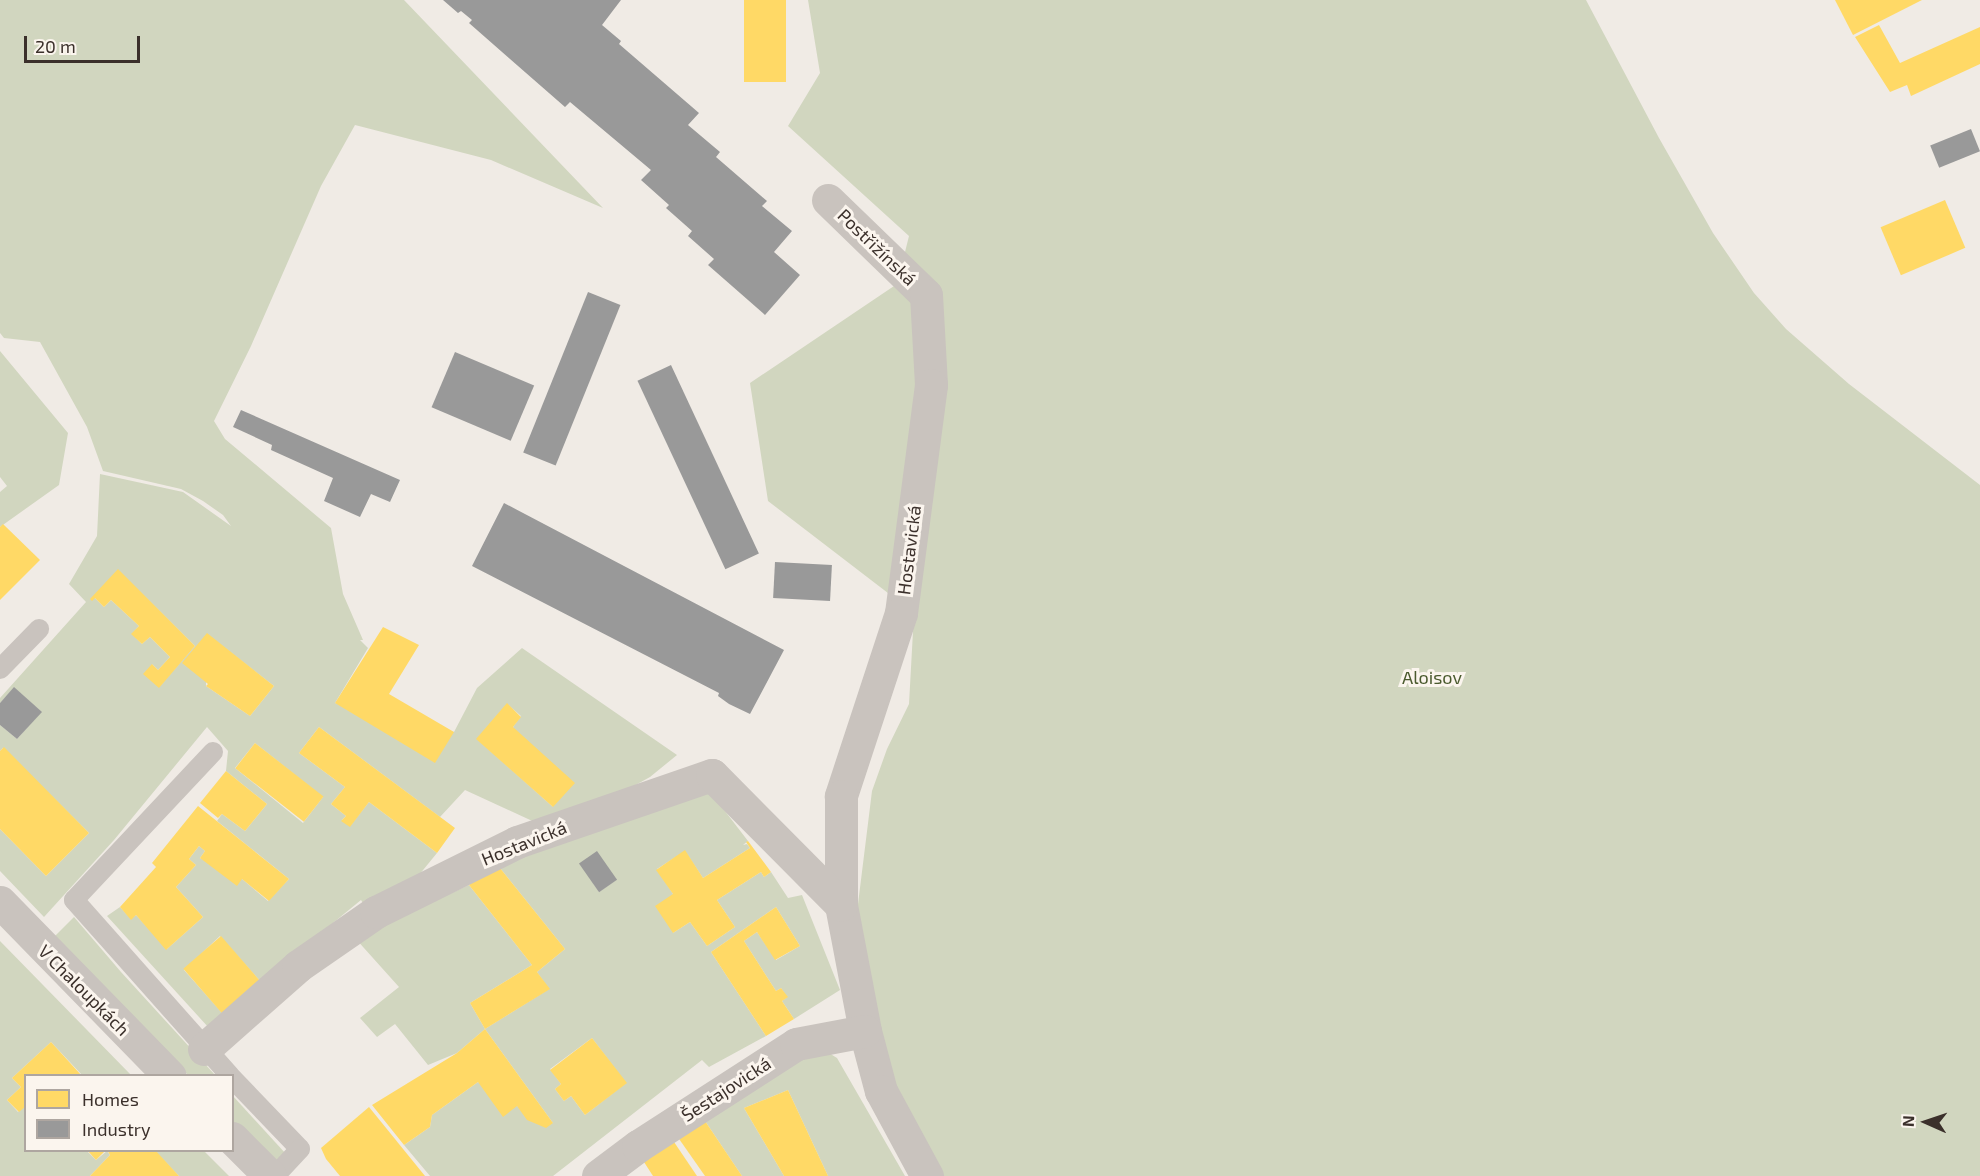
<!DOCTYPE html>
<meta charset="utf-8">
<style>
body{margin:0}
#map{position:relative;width:1980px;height:1176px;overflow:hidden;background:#f0ebe5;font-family:"Exo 2",sans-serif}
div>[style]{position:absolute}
.green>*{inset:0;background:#d1d6bf}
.homes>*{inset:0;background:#ffd966;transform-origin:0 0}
.industry>*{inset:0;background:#999;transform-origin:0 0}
.lane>*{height:20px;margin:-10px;padding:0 10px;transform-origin:10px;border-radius:10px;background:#c9c3be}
.street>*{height:33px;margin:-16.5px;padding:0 16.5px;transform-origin:16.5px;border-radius:16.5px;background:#c9c3be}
span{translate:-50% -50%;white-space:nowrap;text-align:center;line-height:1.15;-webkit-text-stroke:6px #fbf5ee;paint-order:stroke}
.street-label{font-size:18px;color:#3b302b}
.park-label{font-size:18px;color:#4a5a2e}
.legend{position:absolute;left:24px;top:1074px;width:210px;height:78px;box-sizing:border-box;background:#fbf5ee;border:2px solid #aea6a0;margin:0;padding:8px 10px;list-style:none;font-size:18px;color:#3b302b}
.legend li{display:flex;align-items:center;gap:12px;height:30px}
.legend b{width:30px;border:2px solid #aea6a0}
.north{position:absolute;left:1896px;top:1092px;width:60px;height:60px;-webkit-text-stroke:4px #fbf5ee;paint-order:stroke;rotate:273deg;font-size:16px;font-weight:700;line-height:24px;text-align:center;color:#3b302b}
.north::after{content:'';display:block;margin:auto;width:21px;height:27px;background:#3b302b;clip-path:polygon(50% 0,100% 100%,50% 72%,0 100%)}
.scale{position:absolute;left:24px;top:36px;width:116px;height:27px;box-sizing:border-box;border:3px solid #3b302b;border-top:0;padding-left:8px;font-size:18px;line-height:21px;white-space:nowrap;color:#3b302b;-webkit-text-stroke:4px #fbf5ee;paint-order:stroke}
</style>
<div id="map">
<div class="green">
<div style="clip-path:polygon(evenodd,0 0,404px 0,603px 208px,491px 160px,355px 125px,321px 186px,251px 346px,214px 421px,225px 439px,331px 528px,343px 594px,363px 640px,360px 640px,368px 648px,335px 703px,454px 732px,477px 688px,522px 648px,677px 755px,650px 777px,578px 817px,541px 825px,465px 790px,440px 817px,319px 727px,299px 753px,345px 787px,331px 804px,346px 816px,342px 820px,350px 826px,369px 802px,437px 853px,419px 875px,366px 908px,361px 900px,261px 982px,220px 936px,184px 970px,224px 1015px,209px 1028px,107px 916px,120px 907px,131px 919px,136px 915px,167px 949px,203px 917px,176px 887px,196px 865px,189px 859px,199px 846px,205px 851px,200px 858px,242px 879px,268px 901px,289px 879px,217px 821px,222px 814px,245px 831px,267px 804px,226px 771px,228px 751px,207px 727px,114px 840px,44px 917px,0 871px,0 829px,46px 876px,89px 833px,3px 748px,0 751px,0 725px,17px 739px,41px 712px,14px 688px,0 703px,0 698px,86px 602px,69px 584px,97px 536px,100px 474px,183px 492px,231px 526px,223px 515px,203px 501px,181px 489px,103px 471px,87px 427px,40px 342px,4px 338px,0 333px,0 0,118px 570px,195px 646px,159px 687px,152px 664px,158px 670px,170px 657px,150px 637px,142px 644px,132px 634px,139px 626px,111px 600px,104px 607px,95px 598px,118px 570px,0 0,207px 634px,274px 686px,250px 716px,206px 686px,207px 634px,0 0,507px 704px,521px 716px,513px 727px,553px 807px,477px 739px,507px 704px,0 0,255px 743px,323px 797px,303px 823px,235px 768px,255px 743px)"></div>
<div style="clip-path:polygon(808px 0,1586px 0,1659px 138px,1713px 233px,1754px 293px,1786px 329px,1849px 384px,1980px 485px,1980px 1176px,944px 1176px,885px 1069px,857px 912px,872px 791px,887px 749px,909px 704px,914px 613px,768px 501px,750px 383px,897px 284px,909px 236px,788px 126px,820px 73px)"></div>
<div style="clip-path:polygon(0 351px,68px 433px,59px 485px,0 527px,0 492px,7px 486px,0 477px)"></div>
<div style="clip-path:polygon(evenodd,708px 789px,748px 841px,743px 845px,747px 844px,750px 848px,703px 878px,685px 851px,657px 869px,673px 894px,673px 933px,690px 922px,707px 946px,735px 927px,717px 900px,761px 872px,764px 877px,771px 872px,788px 898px,802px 895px,840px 990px,794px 1019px,782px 1001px,787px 997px,781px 988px,776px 991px,744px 941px,757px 932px,776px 960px,800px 946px,776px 907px,711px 952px,766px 1036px,709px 1067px,702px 1060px,553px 1176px,430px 1176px,404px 1145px,430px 1127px,432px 1115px,478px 1082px,517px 1106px,553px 1123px,485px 1029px,457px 1053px,428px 1065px,395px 1024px,377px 1037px,360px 1018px,399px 987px,355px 938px,469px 885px,532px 965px,470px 1003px,485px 1029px,549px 989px,537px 972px,565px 949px,496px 863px,708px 789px,580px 863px,616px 880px,599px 892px,580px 863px,708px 789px,592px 1038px,626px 1083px,585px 1115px,571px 1096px,564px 1101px,555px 1089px,561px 1084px,550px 1069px,592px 1038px)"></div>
<div style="clip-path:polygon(74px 917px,121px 972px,215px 1075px,188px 1075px,54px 937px)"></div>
<div style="clip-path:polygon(0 941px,131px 1075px,82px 1075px,51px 1042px,12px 1078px,21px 1087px,7px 1100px,18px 1112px,25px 1106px,26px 1150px,87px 1151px,96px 1160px,107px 1151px,110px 1155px,90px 1176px,0 1176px)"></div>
<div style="clip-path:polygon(824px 1050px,837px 1058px,905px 1176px,828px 1176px,788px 1090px,744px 1108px,784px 1176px,742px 1176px,703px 1118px,790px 1055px)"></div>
<div style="clip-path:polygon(232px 1095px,286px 1154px,274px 1165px,233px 1122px)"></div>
<div style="clip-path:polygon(155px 1151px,204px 1151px,229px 1176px,179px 1176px)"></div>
</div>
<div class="homes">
<div style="left:744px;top:0;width:42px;height:82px"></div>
<div style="clip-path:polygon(1835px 0,1922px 0,1853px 35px)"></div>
<div style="clip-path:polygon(1879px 25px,1900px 63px,1980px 27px,1980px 64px,1911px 96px,1907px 85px,1890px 92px,1855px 37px)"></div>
<div style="left:1945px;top:200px;width:52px;height:70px;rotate:67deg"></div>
<div style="clip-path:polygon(3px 524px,40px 560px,0 600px,0 527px)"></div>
<div style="clip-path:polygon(118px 569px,195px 646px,159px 688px,143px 674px,152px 664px,158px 670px,170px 657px,150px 637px,142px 644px,131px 634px,139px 626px,111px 600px,104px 607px,95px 598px,92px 601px,90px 599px)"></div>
<div style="clip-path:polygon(383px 627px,419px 645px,389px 694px,454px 732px,435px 763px,335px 703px)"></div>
<div style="clip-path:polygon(207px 633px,274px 686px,250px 716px,206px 686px,208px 684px,182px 663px)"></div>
<div style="clip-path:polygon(507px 703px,521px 717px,513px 727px,575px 783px,553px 807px,476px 739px)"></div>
<div style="clip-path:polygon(319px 727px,455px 828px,437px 853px,369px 802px,350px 827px,341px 821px,346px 816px,331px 804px,345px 787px,299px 753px)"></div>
<div style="left:255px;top:743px;width:87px;height:32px;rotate:38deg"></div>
<div style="clip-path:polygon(4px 747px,89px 833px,46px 876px,0 829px,0 751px)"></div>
<div style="clip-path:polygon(226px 771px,267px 804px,245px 831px,222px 814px,218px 818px,200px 803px)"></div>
<div style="clip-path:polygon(198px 806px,289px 879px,269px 901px,242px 879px,237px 886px,200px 858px,205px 851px,199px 846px,189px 859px,196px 865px,176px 887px,203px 917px,166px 950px,136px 915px,131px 920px,120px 907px,156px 867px,152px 863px)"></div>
<div style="clip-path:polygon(748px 841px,771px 872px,764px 877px,761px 872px,717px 900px,735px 927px,707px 946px,690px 922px,673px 933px,655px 906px,673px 894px,656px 870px,685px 850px,703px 878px,750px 848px,746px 842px)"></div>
<div style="clip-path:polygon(496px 863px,565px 949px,537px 972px,550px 989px,485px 1029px,470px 1003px,532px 965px,469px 885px)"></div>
<div style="clip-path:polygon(776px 907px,800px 946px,775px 960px,757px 932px,744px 941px,776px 991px,781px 988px,788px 997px,782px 1001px,794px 1019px,766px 1036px,711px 952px)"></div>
<div style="left:221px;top:936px;width:61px;height:50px;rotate:49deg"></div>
<div style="clip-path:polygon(485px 1029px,553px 1123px,546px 1128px,527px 1120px,517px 1106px,503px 1117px,478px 1082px,432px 1115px,430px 1127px,404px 1145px,372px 1105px,457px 1053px)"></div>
<div style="clip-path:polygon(592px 1038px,627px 1083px,585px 1115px,571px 1096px,564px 1101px,555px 1089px,561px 1084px,550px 1070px)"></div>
<div style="clip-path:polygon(51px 1042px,82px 1076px,26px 1076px,26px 1106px,19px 1112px,7px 1100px,21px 1087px,12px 1078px)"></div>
<div style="clip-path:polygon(788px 1090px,828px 1176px,784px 1176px,744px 1108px)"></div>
<div style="clip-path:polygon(369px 1107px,425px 1176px,340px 1176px,326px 1159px,321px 1148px)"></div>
<div style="clip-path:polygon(703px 1118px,742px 1176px,705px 1176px,677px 1136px)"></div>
<div style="clip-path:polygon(672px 1139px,697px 1176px,653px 1176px,644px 1162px)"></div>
<div style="clip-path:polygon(87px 1150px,106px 1150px,96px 1160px)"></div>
<div style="clip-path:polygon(107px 1150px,155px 1150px,179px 1176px,90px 1176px,110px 1155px)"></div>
</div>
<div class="industry">
<div style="clip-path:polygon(443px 0,621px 0,602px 25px,621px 41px,619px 44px,699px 113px,688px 125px,720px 152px,716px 157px,767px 201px,762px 206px,792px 231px,774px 252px,800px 275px,765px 315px,708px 265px,714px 259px,688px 236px,692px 231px,666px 208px,669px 205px,641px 180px,651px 170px,570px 102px,565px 107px,469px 23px,472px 20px,461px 11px,458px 13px)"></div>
<div style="left:1971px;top:129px;width:24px;height:44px;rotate:68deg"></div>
<div style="left:588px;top:292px;width:35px;height:173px;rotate:22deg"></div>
<div style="left:455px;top:352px;width:86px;height:60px;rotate:23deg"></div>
<div style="left:671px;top:365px;width:208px;height:37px;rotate:65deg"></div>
<div style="clip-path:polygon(241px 410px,400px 480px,390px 502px,371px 494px,360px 517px,324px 501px,333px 478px,271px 450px,272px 445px,233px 427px)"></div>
<div style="clip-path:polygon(504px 503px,784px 650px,750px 714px,729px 704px,718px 696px,719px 693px,472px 566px)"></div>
<div style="left:775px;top:562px;width:57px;height:36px;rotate:3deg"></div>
<div style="clip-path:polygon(14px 687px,42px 712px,17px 739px,0 725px,0 703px)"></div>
<div style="left:597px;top:851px;width:35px;height:22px;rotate:55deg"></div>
</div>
<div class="lane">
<div style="left:0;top:669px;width:56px;rotate:-45.7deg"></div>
<div style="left:213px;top:752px;width:203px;rotate:133.2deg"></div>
<div style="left:74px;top:900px;width:235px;rotate:48.4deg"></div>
<div style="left:232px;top:1078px;width:98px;rotate:46.2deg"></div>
<div style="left:300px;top:1149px;width:37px;rotate:133deg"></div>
</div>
<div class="street">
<div style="left:828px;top:200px;width:136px;rotate:44.1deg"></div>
<div style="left:926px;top:295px;width:90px;rotate:86.8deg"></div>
<div style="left:931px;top:385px;width:230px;rotate:97.5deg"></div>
<div style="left:901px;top:613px;width:193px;rotate:108.2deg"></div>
<div style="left:841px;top:796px;width:109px;rotate:90deg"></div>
<div style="left:841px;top:905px;width:128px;rotate:79.2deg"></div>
<div style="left:865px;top:1031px;width:62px;rotate:75.1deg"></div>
<div style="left:881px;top:1091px;width:97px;rotate:61.6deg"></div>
<div style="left:0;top:902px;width:243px;rotate:45.7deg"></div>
<div style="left:204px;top:1049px;width:125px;rotate:-41.4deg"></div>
<div style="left:298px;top:966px;width:95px;rotate:-34.7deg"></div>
<div style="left:376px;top:912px;width:157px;rotate:-26.4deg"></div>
<div style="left:517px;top:842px;width:206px;rotate:-19deg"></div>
<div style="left:712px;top:775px;width:183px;rotate:45.2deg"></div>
<div style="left:232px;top:1138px;width:54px;rotate:45deg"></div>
<div style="left:598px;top:1176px;width:50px;rotate:-36.9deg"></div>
<div style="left:638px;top:1146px;width:188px;rotate:-32.8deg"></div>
<div style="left:796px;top:1044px;width:70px;rotate:-10.7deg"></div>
</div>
<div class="street-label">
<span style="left:877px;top:247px;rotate:44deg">Postřižínská</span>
<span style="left:909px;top:550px;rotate:-83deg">Hostavická</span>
<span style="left:524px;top:843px;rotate:-22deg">Hostavická</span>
<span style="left:84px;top:990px;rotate:45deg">V Chaloupkách</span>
<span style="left:726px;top:1089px;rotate:-33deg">Šestajovická</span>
</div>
<div class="park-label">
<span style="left:1432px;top:677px">Aloisov</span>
</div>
<ul class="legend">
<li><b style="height:16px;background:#ffd966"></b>Homes</li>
<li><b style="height:16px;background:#999"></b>Industry</li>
</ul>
<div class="north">N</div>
<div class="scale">20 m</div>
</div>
